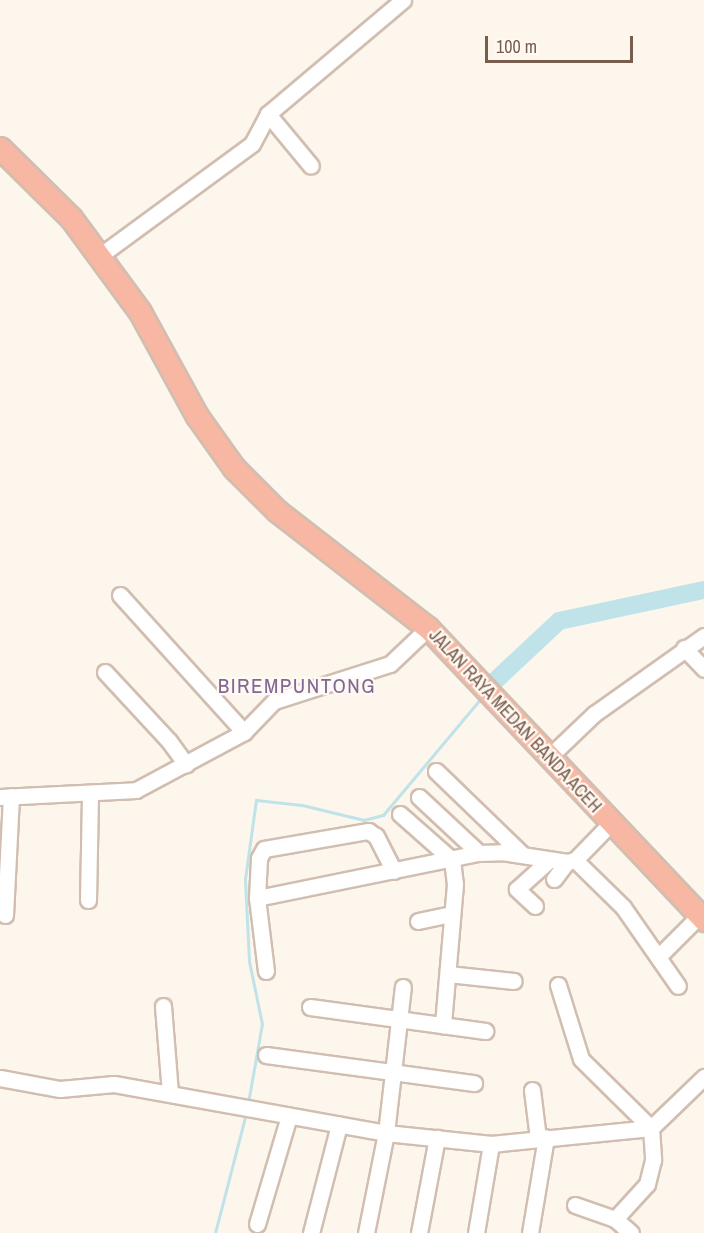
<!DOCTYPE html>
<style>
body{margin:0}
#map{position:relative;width:704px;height:1233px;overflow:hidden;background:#fdf6ec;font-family:"Archivo Narrow",sans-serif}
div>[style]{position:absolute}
.stream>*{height:3px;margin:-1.5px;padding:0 1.5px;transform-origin:1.5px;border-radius:1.5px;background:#bfe3e8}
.river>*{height:18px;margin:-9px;padding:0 9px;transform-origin:9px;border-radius:9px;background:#bfe3e8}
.roads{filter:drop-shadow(2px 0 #d1beb0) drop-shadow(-2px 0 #d1beb0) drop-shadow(0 2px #d1beb0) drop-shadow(0 -2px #d1beb0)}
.minor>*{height:15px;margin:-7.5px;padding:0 7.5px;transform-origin:7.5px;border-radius:7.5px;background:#fff}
.highway>*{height:21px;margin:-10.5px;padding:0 10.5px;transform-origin:10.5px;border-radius:10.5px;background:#f7b7a3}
span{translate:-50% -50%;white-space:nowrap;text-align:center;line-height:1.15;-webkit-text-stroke:4.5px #fffaf3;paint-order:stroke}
.street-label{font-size:18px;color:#7a5c4d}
.quarter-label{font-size:21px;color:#846695;letter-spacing:1.5px}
.scale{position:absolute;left:485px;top:36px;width:148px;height:27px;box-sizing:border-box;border:3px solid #7a5c4d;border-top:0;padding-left:8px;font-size:18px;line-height:21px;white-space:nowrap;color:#7a5c4d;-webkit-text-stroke:4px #fffaf3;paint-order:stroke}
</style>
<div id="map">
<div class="stream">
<div style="left:248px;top:1103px;width:80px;rotate:-80deg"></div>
<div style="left:262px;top:1024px;width:64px;rotate:-101.7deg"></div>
<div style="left:249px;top:961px;width:82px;rotate:-92.8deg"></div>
<div style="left:245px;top:879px;width:80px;rotate:-82.1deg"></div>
<div style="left:256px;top:800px;width:46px;rotate:6.2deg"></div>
<div style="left:302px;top:805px;width:64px;rotate:13.6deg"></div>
<div style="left:364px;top:820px;width:20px;rotate:-15deg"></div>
<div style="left:383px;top:815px;width:154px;rotate:-50deg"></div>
<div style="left:215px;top:1233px;width:124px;rotate:-75.5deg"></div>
</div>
<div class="river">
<div style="left:496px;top:680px;width:86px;rotate:-43.1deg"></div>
<div style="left:559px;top:621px;width:148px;rotate:-12.1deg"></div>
</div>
<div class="roads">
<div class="minor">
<div style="left:268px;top:114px;width:67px;rotate:50.4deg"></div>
<div style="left:98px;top:257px;width:191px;rotate:-36.3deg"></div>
<div style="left:252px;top:144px;width:34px;rotate:-62deg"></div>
<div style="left:268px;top:114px;width:177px;rotate:-40.2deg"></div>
<div style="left:120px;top:595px;width:185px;rotate:47.9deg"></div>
<div style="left:684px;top:648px;width:29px;rotate:46deg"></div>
<div style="left:105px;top:672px;width:94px;rotate:47.2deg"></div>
<div style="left:169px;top:741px;width:29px;rotate:54deg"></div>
<div style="left:550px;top:756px;width:61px;rotate:-43.7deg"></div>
<div style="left:594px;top:714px;width:135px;rotate:-35.3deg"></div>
<div style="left:436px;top:771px;width:120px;rotate:44deg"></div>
<div style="left:0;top:797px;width:136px;rotate:-2.9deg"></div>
<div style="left:136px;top:790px;width:123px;rotate:-28.2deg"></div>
<div style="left:244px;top:732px;width:43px;rotate:-45.9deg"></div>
<div style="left:274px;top:701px;width:122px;rotate:-17.7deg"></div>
<div style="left:390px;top:664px;width:52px;rotate:-43.5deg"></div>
<div style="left:419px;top:797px;width:82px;rotate:43deg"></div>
<div style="left:400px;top:814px;width:69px;rotate:41.5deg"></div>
<div style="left:452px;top:860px;width:24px;rotate:83deg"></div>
<div style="left:455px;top:884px;width:142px;rotate:94.9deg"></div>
<div style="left:575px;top:860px;width:67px;rotate:44.4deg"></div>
<div style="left:623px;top:907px;width:96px;rotate:55.2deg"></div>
<div style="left:554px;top:879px;width:21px;rotate:-53deg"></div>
<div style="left:257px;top:898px;width:227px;rotate:-11.5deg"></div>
<div style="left:479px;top:853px;width:23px;rotate:-2deg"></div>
<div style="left:502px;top:852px;width:66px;rotate:8.7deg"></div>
<div style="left:567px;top:862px;width:8px;rotate:-14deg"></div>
<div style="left:575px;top:860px;width:52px;rotate:-45.8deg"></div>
<div style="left:88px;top:900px;width:107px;rotate:-88.9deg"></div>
<div style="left:535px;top:906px;width:25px;rotate:-137deg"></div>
<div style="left:517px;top:889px;width:42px;rotate:-42.1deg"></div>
<div style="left:5px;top:915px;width:119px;rotate:-87.1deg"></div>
<div style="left:418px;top:921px;width:35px;rotate:-12deg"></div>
<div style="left:659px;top:956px;width:58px;rotate:-45deg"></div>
<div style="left:266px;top:971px;width:74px;rotate:-97deg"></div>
<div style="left:257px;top:898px;width:40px;rotate:-87.1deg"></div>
<div style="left:259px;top:858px;width:10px;rotate:-61deg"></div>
<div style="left:264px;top:849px;width:106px;rotate:-9.8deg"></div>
<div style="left:368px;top:831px;width:9px;rotate:32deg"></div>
<div style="left:376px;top:836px;width:39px;rotate:63deg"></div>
<div style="left:448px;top:974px;width:66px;rotate:6.1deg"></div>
<div style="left:558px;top:985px;width:77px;rotate:72.7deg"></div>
<div style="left:581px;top:1059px;width:98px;rotate:44.6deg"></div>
<div style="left:651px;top:1128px;width:32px;rotate:86deg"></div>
<div style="left:653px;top:1160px;width:25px;rotate:104deg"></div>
<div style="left:647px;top:1184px;width:47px;rotate:132.4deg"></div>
<div style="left:163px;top:1006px;width:87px;rotate:85.4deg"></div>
<div style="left:310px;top:1007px;width:177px;rotate:7.8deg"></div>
<div style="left:266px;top:1055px;width:210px;rotate:7.7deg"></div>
<div style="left:0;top:1078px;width:61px;rotate:10.4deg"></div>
<div style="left:60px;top:1089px;width:54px;rotate:-5.3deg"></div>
<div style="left:114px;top:1084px;width:276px;rotate:10.2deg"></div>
<div style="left:386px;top:1133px;width:106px;rotate:6deg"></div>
<div style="left:491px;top:1144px;width:161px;rotate:-5.7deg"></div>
<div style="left:651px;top:1128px;width:74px;rotate:-43.9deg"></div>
<div style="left:532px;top:1090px;width:48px;rotate:82.9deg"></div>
<div style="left:575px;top:1205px;width:42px;rotate:19.3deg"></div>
<div style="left:615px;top:1219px;width:21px;rotate:41deg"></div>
<div style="left:257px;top:1224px;width:113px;rotate:-73.5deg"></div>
<div style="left:311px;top:1233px;width:112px;rotate:-75.5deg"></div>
<div style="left:366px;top:1233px;width:102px;rotate:-78.7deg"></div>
<div style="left:386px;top:1133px;width:147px;rotate:-83.4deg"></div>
<div style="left:419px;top:1233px;width:97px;rotate:-79.3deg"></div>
<div style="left:476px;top:1233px;width:90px;rotate:-80.4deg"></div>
<div style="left:530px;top:1233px;width:97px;rotate:-80.5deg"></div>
</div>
<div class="highway">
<div style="left:0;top:148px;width:100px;rotate:44.6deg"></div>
<div style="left:71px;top:218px;width:117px;rotate:53.7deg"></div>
<div style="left:140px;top:312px;width:119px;rotate:61.3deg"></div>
<div style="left:197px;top:416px;width:64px;rotate:54.6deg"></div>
<div style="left:234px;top:468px;width:61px;rotate:45deg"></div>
<div style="left:277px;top:511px;width:191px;rotate:37.8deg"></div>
<div style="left:428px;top:628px;width:402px;rotate:46.6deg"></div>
</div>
</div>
<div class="street-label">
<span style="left:515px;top:721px;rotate:47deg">JALAN RAYA MEDAN BANDA ACEH</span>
</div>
<div class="quarter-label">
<span style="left:297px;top:686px">BIREMPUNTONG</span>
</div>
<div class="scale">100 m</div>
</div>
